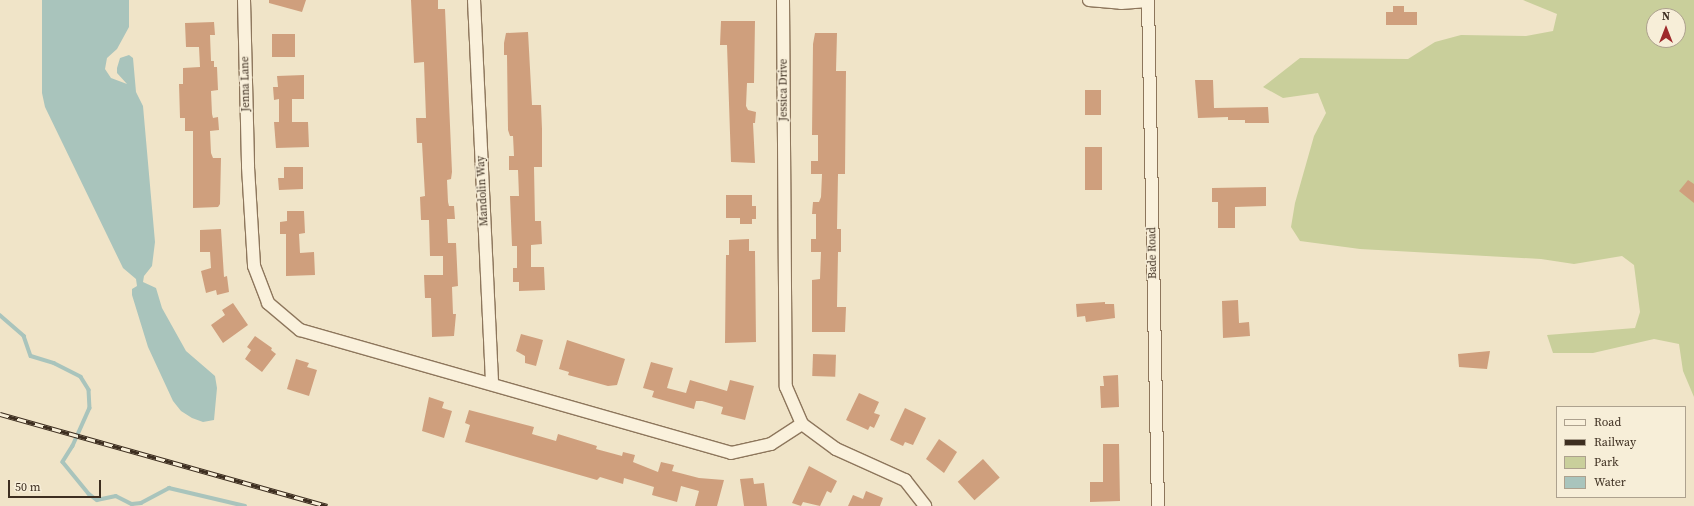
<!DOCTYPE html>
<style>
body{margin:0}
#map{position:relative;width:1694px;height:506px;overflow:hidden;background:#f0e4c8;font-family:"Source Serif 4",serif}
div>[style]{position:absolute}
.green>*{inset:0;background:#c9cf9b}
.water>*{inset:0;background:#a9c4bc}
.stream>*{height:3.5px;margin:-1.75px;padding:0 1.75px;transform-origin:1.75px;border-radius:1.75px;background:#a9c4bc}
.building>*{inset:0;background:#cf9f7d;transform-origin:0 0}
.roads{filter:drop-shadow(1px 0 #8d765c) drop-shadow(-1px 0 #8d765c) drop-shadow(0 1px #8d765c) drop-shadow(0 -1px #8d765c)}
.street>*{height:12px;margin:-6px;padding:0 6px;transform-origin:6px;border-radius:6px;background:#faf1dc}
.rail>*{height:4.5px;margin-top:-2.25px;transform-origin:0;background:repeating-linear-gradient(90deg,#f7eed8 0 9px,#3d2e20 0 18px);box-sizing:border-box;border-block:1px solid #3d2e20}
span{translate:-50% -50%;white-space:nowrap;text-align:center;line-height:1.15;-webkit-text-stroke:3px #f7eed8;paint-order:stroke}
.street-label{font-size:11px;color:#3d2e20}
.legend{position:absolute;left:1556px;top:406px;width:130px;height:92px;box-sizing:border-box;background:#f7eed8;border:1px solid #ada18e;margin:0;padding:5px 7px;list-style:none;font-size:12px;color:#3d2e20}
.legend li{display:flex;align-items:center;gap:8px;height:20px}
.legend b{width:20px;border:1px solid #ada18e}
.north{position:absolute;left:1646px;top:8px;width:40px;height:40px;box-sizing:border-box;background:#f7eed8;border:1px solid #ada18e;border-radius:50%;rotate:0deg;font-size:11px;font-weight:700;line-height:16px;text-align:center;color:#3d2e20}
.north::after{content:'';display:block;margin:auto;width:14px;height:18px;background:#9e2a2b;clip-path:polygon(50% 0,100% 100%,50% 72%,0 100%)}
.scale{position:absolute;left:8px;top:480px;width:93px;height:18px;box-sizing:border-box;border:2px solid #3d2e20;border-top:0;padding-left:5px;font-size:12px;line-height:14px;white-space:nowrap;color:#3d2e20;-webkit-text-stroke:3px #f7eed8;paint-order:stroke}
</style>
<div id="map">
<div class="green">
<div style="clip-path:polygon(evenodd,1523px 0,1694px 0,1694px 397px,1683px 371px,1679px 344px,1654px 339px,1593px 353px,1553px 353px,1547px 335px,1635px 328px,1640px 312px,1634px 265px,1622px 256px,1574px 264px,1541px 259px,1360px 249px,1300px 241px,1291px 227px,1295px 203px,1314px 136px,1326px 113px,1318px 93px,1283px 98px,1263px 87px,1300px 58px,1408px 59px,1435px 42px,1461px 35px,1526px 36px,1553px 31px,1557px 14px,1523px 0,1654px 16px,1678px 16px,1678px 40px,1654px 40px,1654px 16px)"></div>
</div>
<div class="water">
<div style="clip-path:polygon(42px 0,129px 0,129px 27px,117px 49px,107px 58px,105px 69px,111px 78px,127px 84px,117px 73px,117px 68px,120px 58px,129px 55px,133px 58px,136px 92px,143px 106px,155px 242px,152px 266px,144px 276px,143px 282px,156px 288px,162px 308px,186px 351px,215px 376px,217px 388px,214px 420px,203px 422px,192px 418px,181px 411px,173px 401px,148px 347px,132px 295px,132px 289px,137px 286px,136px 279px,123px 268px,45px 107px,42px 93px)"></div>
</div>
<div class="stream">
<div style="left:0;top:315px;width:32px;rotate:41deg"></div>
<div style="left:24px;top:336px;width:21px;rotate:71deg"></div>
<div style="left:31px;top:356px;width:24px;rotate:17deg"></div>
<div style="left:54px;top:363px;width:30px;rotate:27deg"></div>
<div style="left:81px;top:377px;width:15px;rotate:58deg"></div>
<div style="left:89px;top:390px;width:18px;rotate:87deg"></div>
<div style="left:90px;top:408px;width:42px;rotate:114.1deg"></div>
<div style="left:73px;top:446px;width:19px;rotate:122deg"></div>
<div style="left:63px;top:462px;width:41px;rotate:50.9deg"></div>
<div style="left:89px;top:494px;width:10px;rotate:37deg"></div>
<div style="left:97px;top:500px;width:19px;rotate:-12deg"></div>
<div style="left:116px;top:496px;width:18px;rotate:27deg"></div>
<div style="left:132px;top:504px;width:9px;rotate:-6deg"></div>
<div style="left:141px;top:503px;width:32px;rotate:-28deg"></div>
<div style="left:169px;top:488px;width:78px;rotate:13.3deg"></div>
</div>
<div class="building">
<div style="clip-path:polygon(269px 0,306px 0,302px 12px,269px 3px)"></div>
<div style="clip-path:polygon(411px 0,438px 0,438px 9px,445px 9px,452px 172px,451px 179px,447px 180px,448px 202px,449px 206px,454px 206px,455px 219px,447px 219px,448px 243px,456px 243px,458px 286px,452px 287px,453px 314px,456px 314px,454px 336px,432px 337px,431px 298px,425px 298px,424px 275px,443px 275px,443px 256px,430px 256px,429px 220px,421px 220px,420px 197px,425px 196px,422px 143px,417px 143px,416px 118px,426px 118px,424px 62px,414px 63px)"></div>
<div style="clip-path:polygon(1393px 6px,1404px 6px,1404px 12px,1417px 12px,1417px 25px,1386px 25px,1386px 12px,1393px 12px)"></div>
<div style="clip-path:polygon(721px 21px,755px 21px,754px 83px,747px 83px,746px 106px,748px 110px,756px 112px,755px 123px,753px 123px,755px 163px,731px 162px,727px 45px,720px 45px)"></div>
<div style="clip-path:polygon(214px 22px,215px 35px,210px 35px,211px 61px,214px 61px,214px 67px,217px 67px,218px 90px,211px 91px,212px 114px,213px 118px,218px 117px,219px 130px,210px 131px,211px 153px,213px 158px,221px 158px,220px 204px,218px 207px,193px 208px,193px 131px,185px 131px,185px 118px,180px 118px,179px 84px,183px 84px,183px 68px,200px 67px,199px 47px,186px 47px,185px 23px)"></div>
<div style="clip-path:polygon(528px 32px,532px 105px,541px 105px,542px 129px,542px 167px,534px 167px,535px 221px,541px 221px,542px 244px,531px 245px,531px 267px,544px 267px,545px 290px,519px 291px,519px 282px,513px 282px,513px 268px,517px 268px,517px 246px,512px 246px,510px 196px,519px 196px,518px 170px,509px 170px,509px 156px,514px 156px,513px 136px,510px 136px,508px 130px,507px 55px,504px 55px,504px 43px,506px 33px)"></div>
<div style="clip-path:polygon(815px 33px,837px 33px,836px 71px,846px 71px,845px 174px,838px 174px,837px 229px,841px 229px,841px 252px,838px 252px,837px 307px,846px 307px,845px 332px,812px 332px,812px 280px,820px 279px,821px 252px,811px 252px,811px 239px,816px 239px,816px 214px,812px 214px,813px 202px,819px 202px,821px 197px,822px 174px,811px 174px,811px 161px,818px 161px,818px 135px,812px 135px,813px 44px)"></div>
<div style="left:272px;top:34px;width:23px;height:23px"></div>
<div style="clip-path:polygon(304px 75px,304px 99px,292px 99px,292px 122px,308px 122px,309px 147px,276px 148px,274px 122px,279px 122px,279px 99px,274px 100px,273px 87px,278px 87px,277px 76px)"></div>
<div style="clip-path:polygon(1195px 80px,1213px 80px,1214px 108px,1268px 107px,1269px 123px,1245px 123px,1245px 120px,1228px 120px,1228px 117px,1198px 118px)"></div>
<div style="left:1101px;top:90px;width:25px;height:16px;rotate:90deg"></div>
<div style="left:1102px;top:147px;width:43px;height:17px;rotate:90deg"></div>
<div style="clip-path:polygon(284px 167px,303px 167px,303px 189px,279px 190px,278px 178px,284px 178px)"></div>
<div style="clip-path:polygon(1688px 180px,1694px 184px,1694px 203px,1679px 191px)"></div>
<div style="clip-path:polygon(1266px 187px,1266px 206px,1235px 207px,1235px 228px,1218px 228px,1218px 202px,1212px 202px,1212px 188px)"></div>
<div style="clip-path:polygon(726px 195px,752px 195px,752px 206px,756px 206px,756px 219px,752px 219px,752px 224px,740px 224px,740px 218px,726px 218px)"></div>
<div style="clip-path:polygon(287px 211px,304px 211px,305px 233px,299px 234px,300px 253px,314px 252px,315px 275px,286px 276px,286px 234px,280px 234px,280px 222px,287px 221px)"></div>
<div style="clip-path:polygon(221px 229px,224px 277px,227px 276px,229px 292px,217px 295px,216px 290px,206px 293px,201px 271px,211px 268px,210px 252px,200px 252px,200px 230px)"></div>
<div style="clip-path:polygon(749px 239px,749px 251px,755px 251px,756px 342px,725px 343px,726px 255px,729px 255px,729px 240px)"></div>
<div style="clip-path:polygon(1238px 300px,1239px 323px,1249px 322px,1250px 336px,1223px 338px,1222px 301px)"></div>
<div style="clip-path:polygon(1105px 302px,1105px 304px,1114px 304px,1115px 318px,1086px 322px,1085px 316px,1077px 317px,1076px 304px)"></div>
<div style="clip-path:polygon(233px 303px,248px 325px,223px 343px,211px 325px,225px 315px,222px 310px)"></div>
<div style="clip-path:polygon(521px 334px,543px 340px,536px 366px,525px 363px,525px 356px,516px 351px)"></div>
<div style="clip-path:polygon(255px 336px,272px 348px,271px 350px,276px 354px,262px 372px,245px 359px,251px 350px,247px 347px)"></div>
<div style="clip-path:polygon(567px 340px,625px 359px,617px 385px,608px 386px,568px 375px,569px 372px,559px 369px)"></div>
<div style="clip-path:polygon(1490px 351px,1487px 369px,1459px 367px,1458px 354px)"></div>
<div style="left:813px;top:354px;width:23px;height:22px;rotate:2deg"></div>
<div style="clip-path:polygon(296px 359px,309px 363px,307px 367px,317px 370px,309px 396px,287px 389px)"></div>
<div style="clip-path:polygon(651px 362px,673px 368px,667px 388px,686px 393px,690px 380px,727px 391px,730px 380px,754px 386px,745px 420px,721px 414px,723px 407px,702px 401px,696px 401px,694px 409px,652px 397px,654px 391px,643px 388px)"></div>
<div style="clip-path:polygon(1118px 375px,1119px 407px,1101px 408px,1100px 386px,1104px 386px,1103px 376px)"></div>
<div style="clip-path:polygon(859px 393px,879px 402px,874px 413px,880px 415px,874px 428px,870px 426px,868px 430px,846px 420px)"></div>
<div style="clip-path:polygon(429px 397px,444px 402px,442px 408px,452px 411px,444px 438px,422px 431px)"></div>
<div style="clip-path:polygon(905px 408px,926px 418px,913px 445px,905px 442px,903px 446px,890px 440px)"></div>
<div style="clip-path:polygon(469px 410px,534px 427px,532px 434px,556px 441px,558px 434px,597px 446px,596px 449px,622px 456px,623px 452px,635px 455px,633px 462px,658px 472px,661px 462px,674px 465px,672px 471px,699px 478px,724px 480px,717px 506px,695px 506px,699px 491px,681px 486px,677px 502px,652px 495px,654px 487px,624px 478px,623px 484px,600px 477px,597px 480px,465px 442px,470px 425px,465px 423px)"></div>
<div style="clip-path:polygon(939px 439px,957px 452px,944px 473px,926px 459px)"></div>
<div style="clip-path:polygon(1103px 444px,1119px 444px,1120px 501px,1090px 502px,1090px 482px,1103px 482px)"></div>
<div style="left:983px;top:459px;width:25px;height:34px;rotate:48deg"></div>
<div style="clip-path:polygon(809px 466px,837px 481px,831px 493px,827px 491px,820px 506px,803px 502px,801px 506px,792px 503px)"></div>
<div style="clip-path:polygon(753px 478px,754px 484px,764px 483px,767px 506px,744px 506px,740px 479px)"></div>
<div style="clip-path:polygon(866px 491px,883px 498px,880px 506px,848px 506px,853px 495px,863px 499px)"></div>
</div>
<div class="roads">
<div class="street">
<div style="left:244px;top:0;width:167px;rotate:88.6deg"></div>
<div style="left:248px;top:167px;width:99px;rotate:86.5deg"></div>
<div style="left:254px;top:266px;width:40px;rotate:69deg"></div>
<div style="left:268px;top:303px;width:42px;rotate:40.2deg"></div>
<div style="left:300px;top:330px;width:448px;rotate:15.9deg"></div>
<div style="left:731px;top:453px;width:41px;rotate:-12.7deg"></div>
<div style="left:771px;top:444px;width:37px;rotate:-33deg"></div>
<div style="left:474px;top:0;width:383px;rotate:87.3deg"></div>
<div style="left:783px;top:0;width:387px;rotate:89.6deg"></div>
<div style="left:786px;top:387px;width:40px;rotate:66.6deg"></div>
<div style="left:802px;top:424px;width:42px;rotate:36.3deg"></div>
<div style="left:836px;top:449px;width:76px;rotate:24.2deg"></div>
<div style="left:905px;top:480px;width:33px;rotate:52deg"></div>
<div style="left:1089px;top:0;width:32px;rotate:5deg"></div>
<div style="left:1121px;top:3px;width:27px;rotate:-4deg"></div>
<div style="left:1148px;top:0;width:506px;rotate:88.87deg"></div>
</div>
</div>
<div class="rail">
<div style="left:0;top:414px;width:340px;rotate:15.7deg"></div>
</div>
<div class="street-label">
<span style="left:246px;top:84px;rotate:-91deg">Jenna Lane</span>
<span style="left:784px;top:90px;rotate:-90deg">Jessica Drive</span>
<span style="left:483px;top:191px;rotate:-93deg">Mandolin Way</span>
<span style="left:1153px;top:253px;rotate:-91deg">Bade Road</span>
</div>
<ul class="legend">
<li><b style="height:5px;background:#faf1dc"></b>Road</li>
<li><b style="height:5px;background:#3d2e20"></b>Railway</li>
<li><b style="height:11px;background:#c9cf9b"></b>Park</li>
<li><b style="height:11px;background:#a9c4bc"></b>Water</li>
</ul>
<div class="north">N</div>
<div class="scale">50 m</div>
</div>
